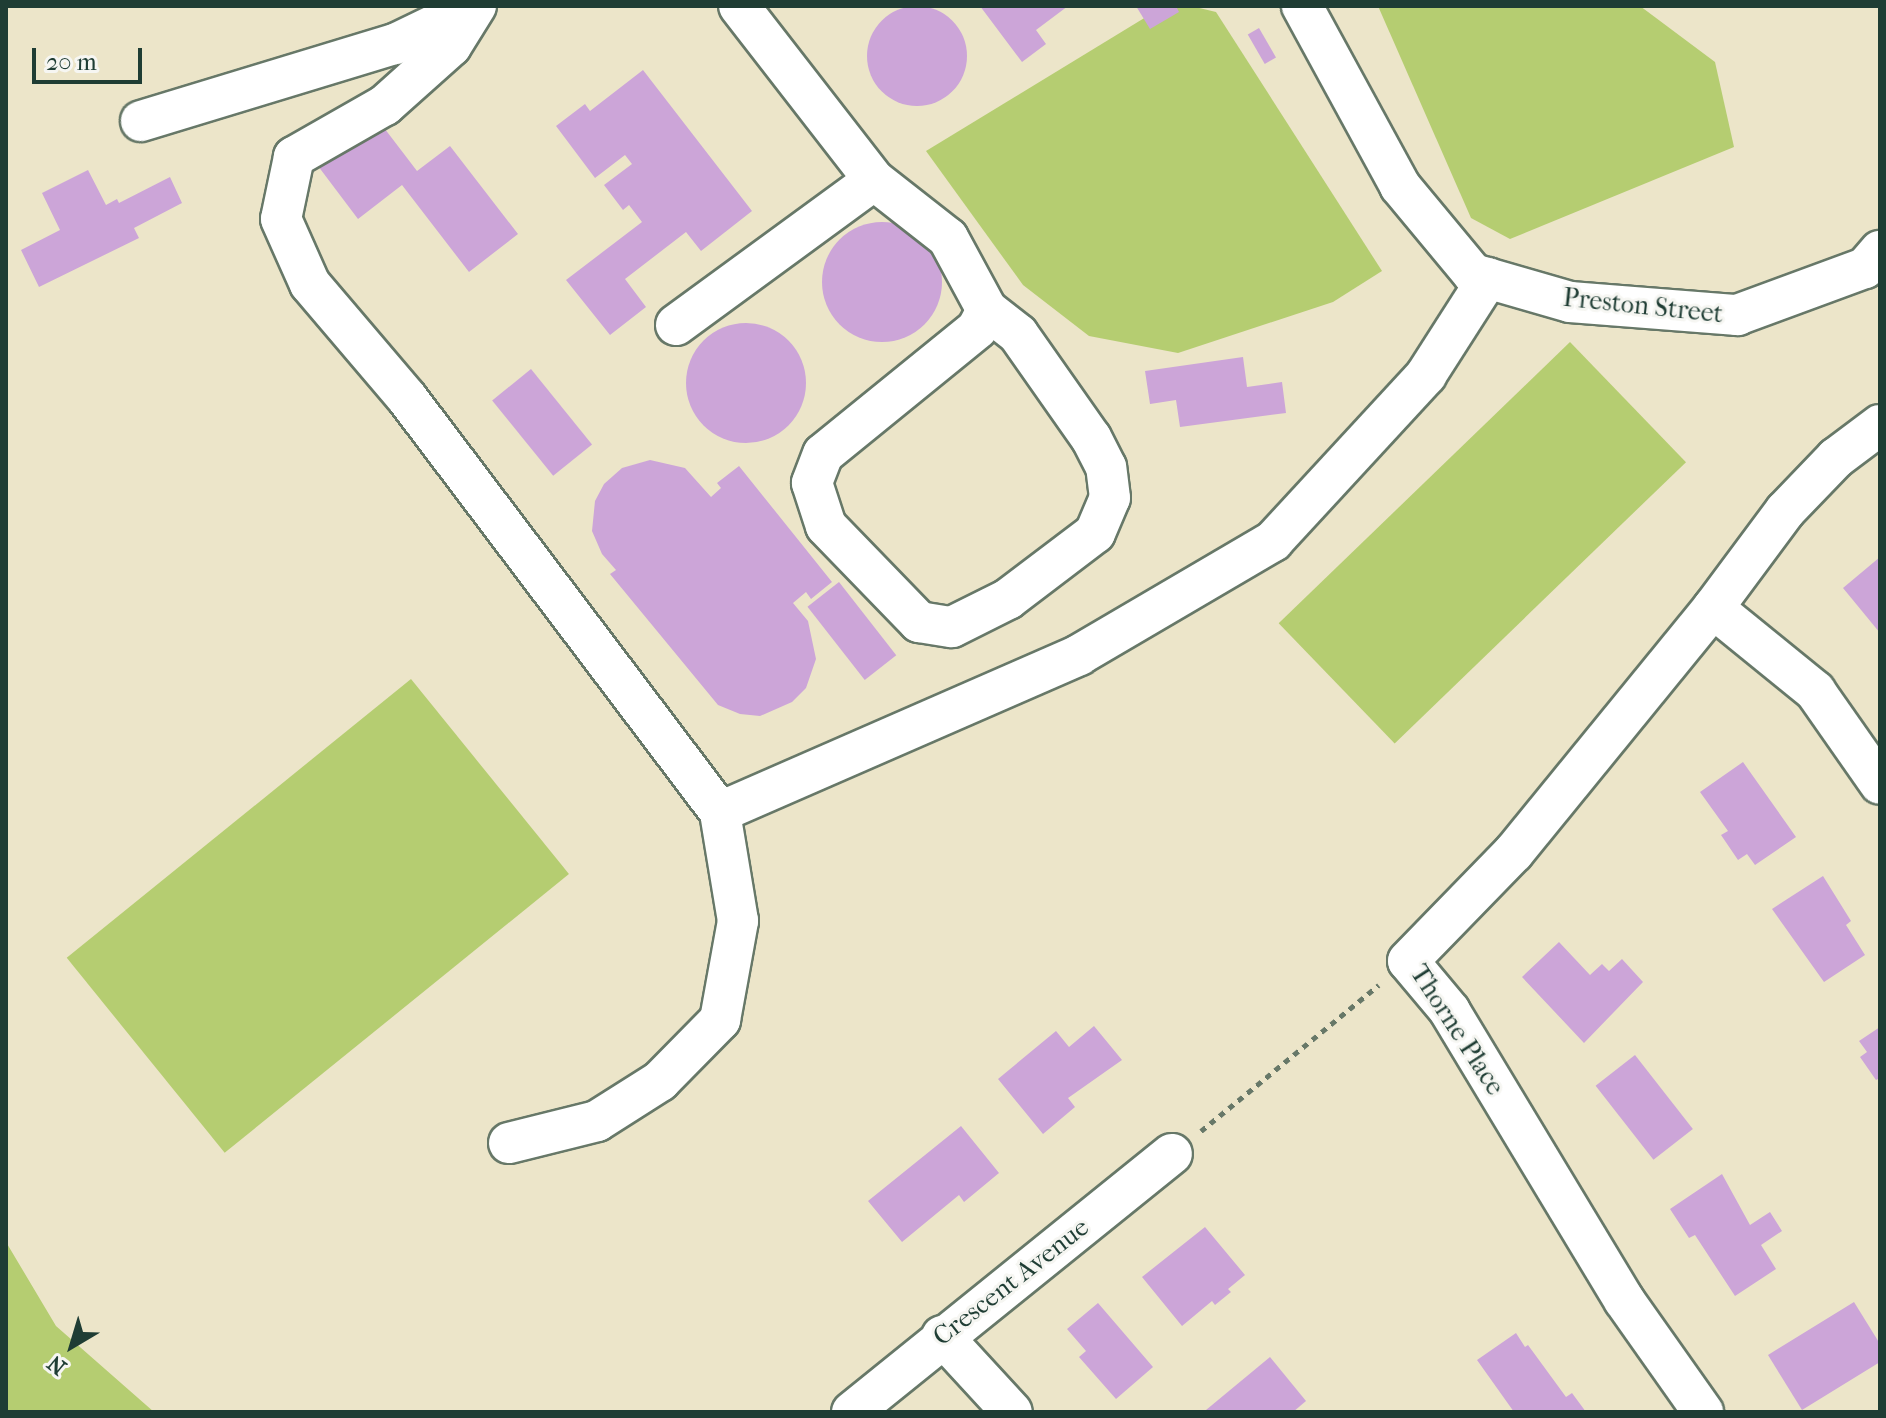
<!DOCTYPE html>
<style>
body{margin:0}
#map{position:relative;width:1886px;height:1418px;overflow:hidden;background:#ece5c9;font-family:"IM FELL French Canon",serif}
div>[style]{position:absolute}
.green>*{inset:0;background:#b5cd71;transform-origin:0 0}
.building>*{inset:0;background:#cca5d8;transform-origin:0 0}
.round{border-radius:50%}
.path>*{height:5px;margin-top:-2.5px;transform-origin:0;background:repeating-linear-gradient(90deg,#677868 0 6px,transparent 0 12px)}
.roads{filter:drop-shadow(2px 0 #677868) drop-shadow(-2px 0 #677868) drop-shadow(0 2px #677868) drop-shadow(0 -2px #677868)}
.minor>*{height:40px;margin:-20px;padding:0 20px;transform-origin:20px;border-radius:20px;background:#fff}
span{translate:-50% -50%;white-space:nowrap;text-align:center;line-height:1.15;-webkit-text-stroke:6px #f6f6f2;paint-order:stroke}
.street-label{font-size:26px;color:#1f3d34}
.frame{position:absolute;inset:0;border:8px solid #1f3d34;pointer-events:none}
.north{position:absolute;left:32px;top:1306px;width:80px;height:80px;-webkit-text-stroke:6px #f6f6f2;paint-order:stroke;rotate:218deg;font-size:22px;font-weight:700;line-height:32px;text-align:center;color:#1f3d34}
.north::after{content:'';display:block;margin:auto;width:28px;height:36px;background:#1f3d34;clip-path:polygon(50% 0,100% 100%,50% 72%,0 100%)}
.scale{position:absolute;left:32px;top:48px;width:110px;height:36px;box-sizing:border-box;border:4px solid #1f3d34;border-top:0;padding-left:10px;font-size:24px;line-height:28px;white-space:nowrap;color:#1f3d34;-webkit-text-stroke:6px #f6f6f2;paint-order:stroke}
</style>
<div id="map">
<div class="green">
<div style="clip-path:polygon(1164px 6px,1191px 6px,1216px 12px,1382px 271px,1333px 302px,1178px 353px,1089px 336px,1023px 285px,926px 151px)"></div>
<div style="clip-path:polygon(1378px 6px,1640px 6px,1715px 62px,1734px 147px,1510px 239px,1471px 218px)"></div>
<div style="left:1570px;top:342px;width:167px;height:405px;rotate:46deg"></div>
<div style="left:411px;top:679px;width:251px;height:443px;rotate:51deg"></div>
<div style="clip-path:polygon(6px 1242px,56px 1326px,154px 1412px,6px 1412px)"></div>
</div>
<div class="building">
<div style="clip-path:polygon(980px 6px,1068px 6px,1036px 30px,1046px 44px,1022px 62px)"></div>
<div style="clip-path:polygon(1136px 6px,1176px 6px,1179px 12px,1150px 29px)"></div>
<div class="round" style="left:867px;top:6px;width:100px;height:100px"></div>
<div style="left:1259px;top:28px;width:34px;height:13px;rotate:60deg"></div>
<div style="clip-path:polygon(643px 70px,752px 211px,701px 251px,686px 232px,625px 279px,646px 307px,610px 335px,566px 280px,642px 222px,629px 205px,623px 210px,604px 185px,632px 164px,625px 155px,595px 178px,556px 126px,585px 104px,590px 111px)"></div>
<div style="clip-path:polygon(375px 116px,417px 171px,450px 146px,518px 234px,469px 272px,402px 185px,358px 219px,315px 162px)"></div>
<div style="clip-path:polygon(88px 170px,106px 205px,117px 199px,119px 203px,170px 177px,182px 203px,134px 228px,139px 238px,39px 287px,21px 250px,60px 230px,42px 193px)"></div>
<div class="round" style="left:822px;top:222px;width:120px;height:120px"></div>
<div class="round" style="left:686px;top:323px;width:120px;height:120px"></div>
<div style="clip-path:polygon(1243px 357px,1247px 387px,1282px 382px,1286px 413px,1180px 427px,1176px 400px,1150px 404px,1145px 371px)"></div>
<div style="left:531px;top:369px;width:97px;height:50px;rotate:51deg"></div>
<div style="clip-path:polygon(650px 460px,685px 468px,711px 497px,721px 488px,717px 483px,739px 466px,832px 582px,811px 599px,806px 592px,793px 603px,808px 621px,816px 659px,806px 688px,792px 702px,760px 716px,740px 714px,718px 705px,610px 574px,616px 570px,602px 554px,592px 531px,595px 501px,604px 484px,622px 468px)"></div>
<div style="clip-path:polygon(1880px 557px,1880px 633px,1843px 588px)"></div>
<div style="left:839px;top:582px;width:93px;height:40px;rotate:52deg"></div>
<div style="clip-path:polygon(1743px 762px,1796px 837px,1755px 865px,1747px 854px,1738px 860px,1721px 835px,1728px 831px,1700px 792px)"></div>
<div style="clip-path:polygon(1823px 876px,1851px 921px,1846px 925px,1865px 955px,1824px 982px,1772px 909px)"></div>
<div style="clip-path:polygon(1559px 942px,1590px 975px,1602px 964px,1609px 971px,1622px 959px,1643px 982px,1584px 1043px,1522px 977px)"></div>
<div style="clip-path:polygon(1094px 1026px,1122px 1060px,1068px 1098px,1075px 1107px,1043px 1134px,998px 1079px,1056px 1031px,1069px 1047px)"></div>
<div style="clip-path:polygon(1880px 1027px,1880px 1078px,1876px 1080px,1860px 1057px,1867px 1052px,1859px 1041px)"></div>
<div style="left:1635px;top:1055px;width:94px;height:50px;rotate:52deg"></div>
<div style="clip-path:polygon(961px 1126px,999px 1173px,964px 1202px,959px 1195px,902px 1242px,868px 1201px)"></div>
<div style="clip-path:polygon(1722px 1174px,1750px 1225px,1770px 1212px,1782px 1231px,1761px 1245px,1776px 1269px,1735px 1296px,1695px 1235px,1689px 1238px,1670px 1209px)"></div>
<div style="clip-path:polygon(1205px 1227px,1245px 1275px,1228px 1289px,1231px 1292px,1215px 1305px,1212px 1301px,1182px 1326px,1142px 1277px)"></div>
<div style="clip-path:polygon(1854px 1302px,1880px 1344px,1880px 1362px,1802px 1410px,1768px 1355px)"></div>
<div style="clip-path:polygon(1098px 1303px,1153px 1367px,1116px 1399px,1079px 1357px,1086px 1351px,1067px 1329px)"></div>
<div style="clip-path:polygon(1516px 1333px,1525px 1347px,1528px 1345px,1566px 1397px,1572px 1393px,1586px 1412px,1514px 1412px,1477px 1360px)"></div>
<div style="clip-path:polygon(1270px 1357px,1306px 1401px,1293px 1412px,1208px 1412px,1206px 1410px)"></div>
</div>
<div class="path">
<div style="left:1201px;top:1131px;width:230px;rotate:-39.4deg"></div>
</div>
<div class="roads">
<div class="minor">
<div style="left:476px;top:6px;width:47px;rotate:122deg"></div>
<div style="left:451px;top:46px;width:89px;rotate:138.2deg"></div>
<div style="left:385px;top:105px;width:105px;rotate:150.3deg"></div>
<div style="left:294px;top:157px;width:63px;rotate:101.8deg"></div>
<div style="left:281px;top:219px;width:71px;rotate:66deg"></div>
<div style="left:310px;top:284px;width:150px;rotate:49.6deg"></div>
<div style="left:407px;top:398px;width:519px;rotate:52.91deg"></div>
<div style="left:720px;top:812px;width:392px;rotate:-23.6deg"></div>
<div style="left:1079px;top:655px;width:225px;rotate:-30.4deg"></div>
<div style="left:1273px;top:541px;width:226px;rotate:-47.3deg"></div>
<div style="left:1426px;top:375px;width:115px;rotate:-57.4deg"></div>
<div style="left:1302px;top:6px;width:205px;rotate:61.4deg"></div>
<div style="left:1400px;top:186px;width:114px;rotate:50.3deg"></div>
<div style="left:1473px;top:274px;width:101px;rotate:16.1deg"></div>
<div style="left:1570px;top:302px;width:168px;rotate:4.5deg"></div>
<div style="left:1737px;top:315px;width:136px;rotate:-20.2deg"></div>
<div style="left:1865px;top:268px;width:23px;rotate:-49deg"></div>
<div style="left:141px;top:121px;width:265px;rotate:-16.9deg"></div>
<div style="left:395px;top:44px;width:88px;rotate:-25.7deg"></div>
<div style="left:874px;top:180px;width:94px;rotate:38.1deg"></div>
<div style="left:948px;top:238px;width:82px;rotate:61.6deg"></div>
<div style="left:987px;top:310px;width:21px;rotate:118deg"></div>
<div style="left:977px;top:329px;width:198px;rotate:140.9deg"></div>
<div style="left:823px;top:454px;width:31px;rotate:111deg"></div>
<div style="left:812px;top:483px;width:45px;rotate:72deg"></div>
<div style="left:826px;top:526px;width:134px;rotate:45.9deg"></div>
<div style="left:919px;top:622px;width:33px;rotate:9deg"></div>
<div style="left:952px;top:627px;width:63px;rotate:-26.6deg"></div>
<div style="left:1008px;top:599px;width:109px;rotate:-37.2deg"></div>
<div style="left:1095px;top:533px;width:38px;rotate:-67deg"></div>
<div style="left:1110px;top:498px;width:31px;rotate:-97deg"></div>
<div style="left:1106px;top:467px;width:33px;rotate:-117deg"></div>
<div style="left:1091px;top:438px;width:127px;rotate:-125.1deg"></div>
<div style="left:1018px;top:334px;width:39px;rotate:-142deg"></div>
<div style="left:676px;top:325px;width:245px;rotate:-36.2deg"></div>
<div style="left:874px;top:180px;width:220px;rotate:-127.8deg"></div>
<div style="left:1713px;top:608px;width:132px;rotate:39.1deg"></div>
<div style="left:1815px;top:691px;width:113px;rotate:55deg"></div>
<div style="left:509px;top:1143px;width:91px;rotate:-14deg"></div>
<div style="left:597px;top:1121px;width:75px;rotate:-32.4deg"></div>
<div style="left:660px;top:1081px;width:86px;rotate:-45.5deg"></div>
<div style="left:720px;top:1020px;width:101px;rotate:-79.7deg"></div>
<div style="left:738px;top:921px;width:110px;rotate:-99.4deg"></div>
<div style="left:942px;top:1336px;width:103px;rotate:47.4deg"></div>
<div style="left:852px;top:1412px;width:411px;rotate:-38.9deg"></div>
<div style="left:1703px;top:1412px;width:137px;rotate:-125.2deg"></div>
<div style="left:1624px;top:1300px;width:337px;rotate:-121.1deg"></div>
<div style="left:1450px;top:1011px;width:65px;rotate:-130deg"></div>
<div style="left:1408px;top:961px;width:152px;rotate:-45.8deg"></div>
<div style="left:1514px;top:852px;width:315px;rotate:-50.8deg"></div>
<div style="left:1713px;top:608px;width:121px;rotate:-53.4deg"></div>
<div style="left:1785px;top:511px;width:74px;rotate:-46.1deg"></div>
<div style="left:1836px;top:458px;width:55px;rotate:-36.9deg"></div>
</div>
</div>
<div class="street-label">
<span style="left:1643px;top:306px;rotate:6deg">Preston Street</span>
<span style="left:1457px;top:1030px;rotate:57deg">Thorne Place</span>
<span style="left:1011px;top:1282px;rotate:-38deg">Crescent Avenue</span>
</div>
<div class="frame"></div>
<div class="north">N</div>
<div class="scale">20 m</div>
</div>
